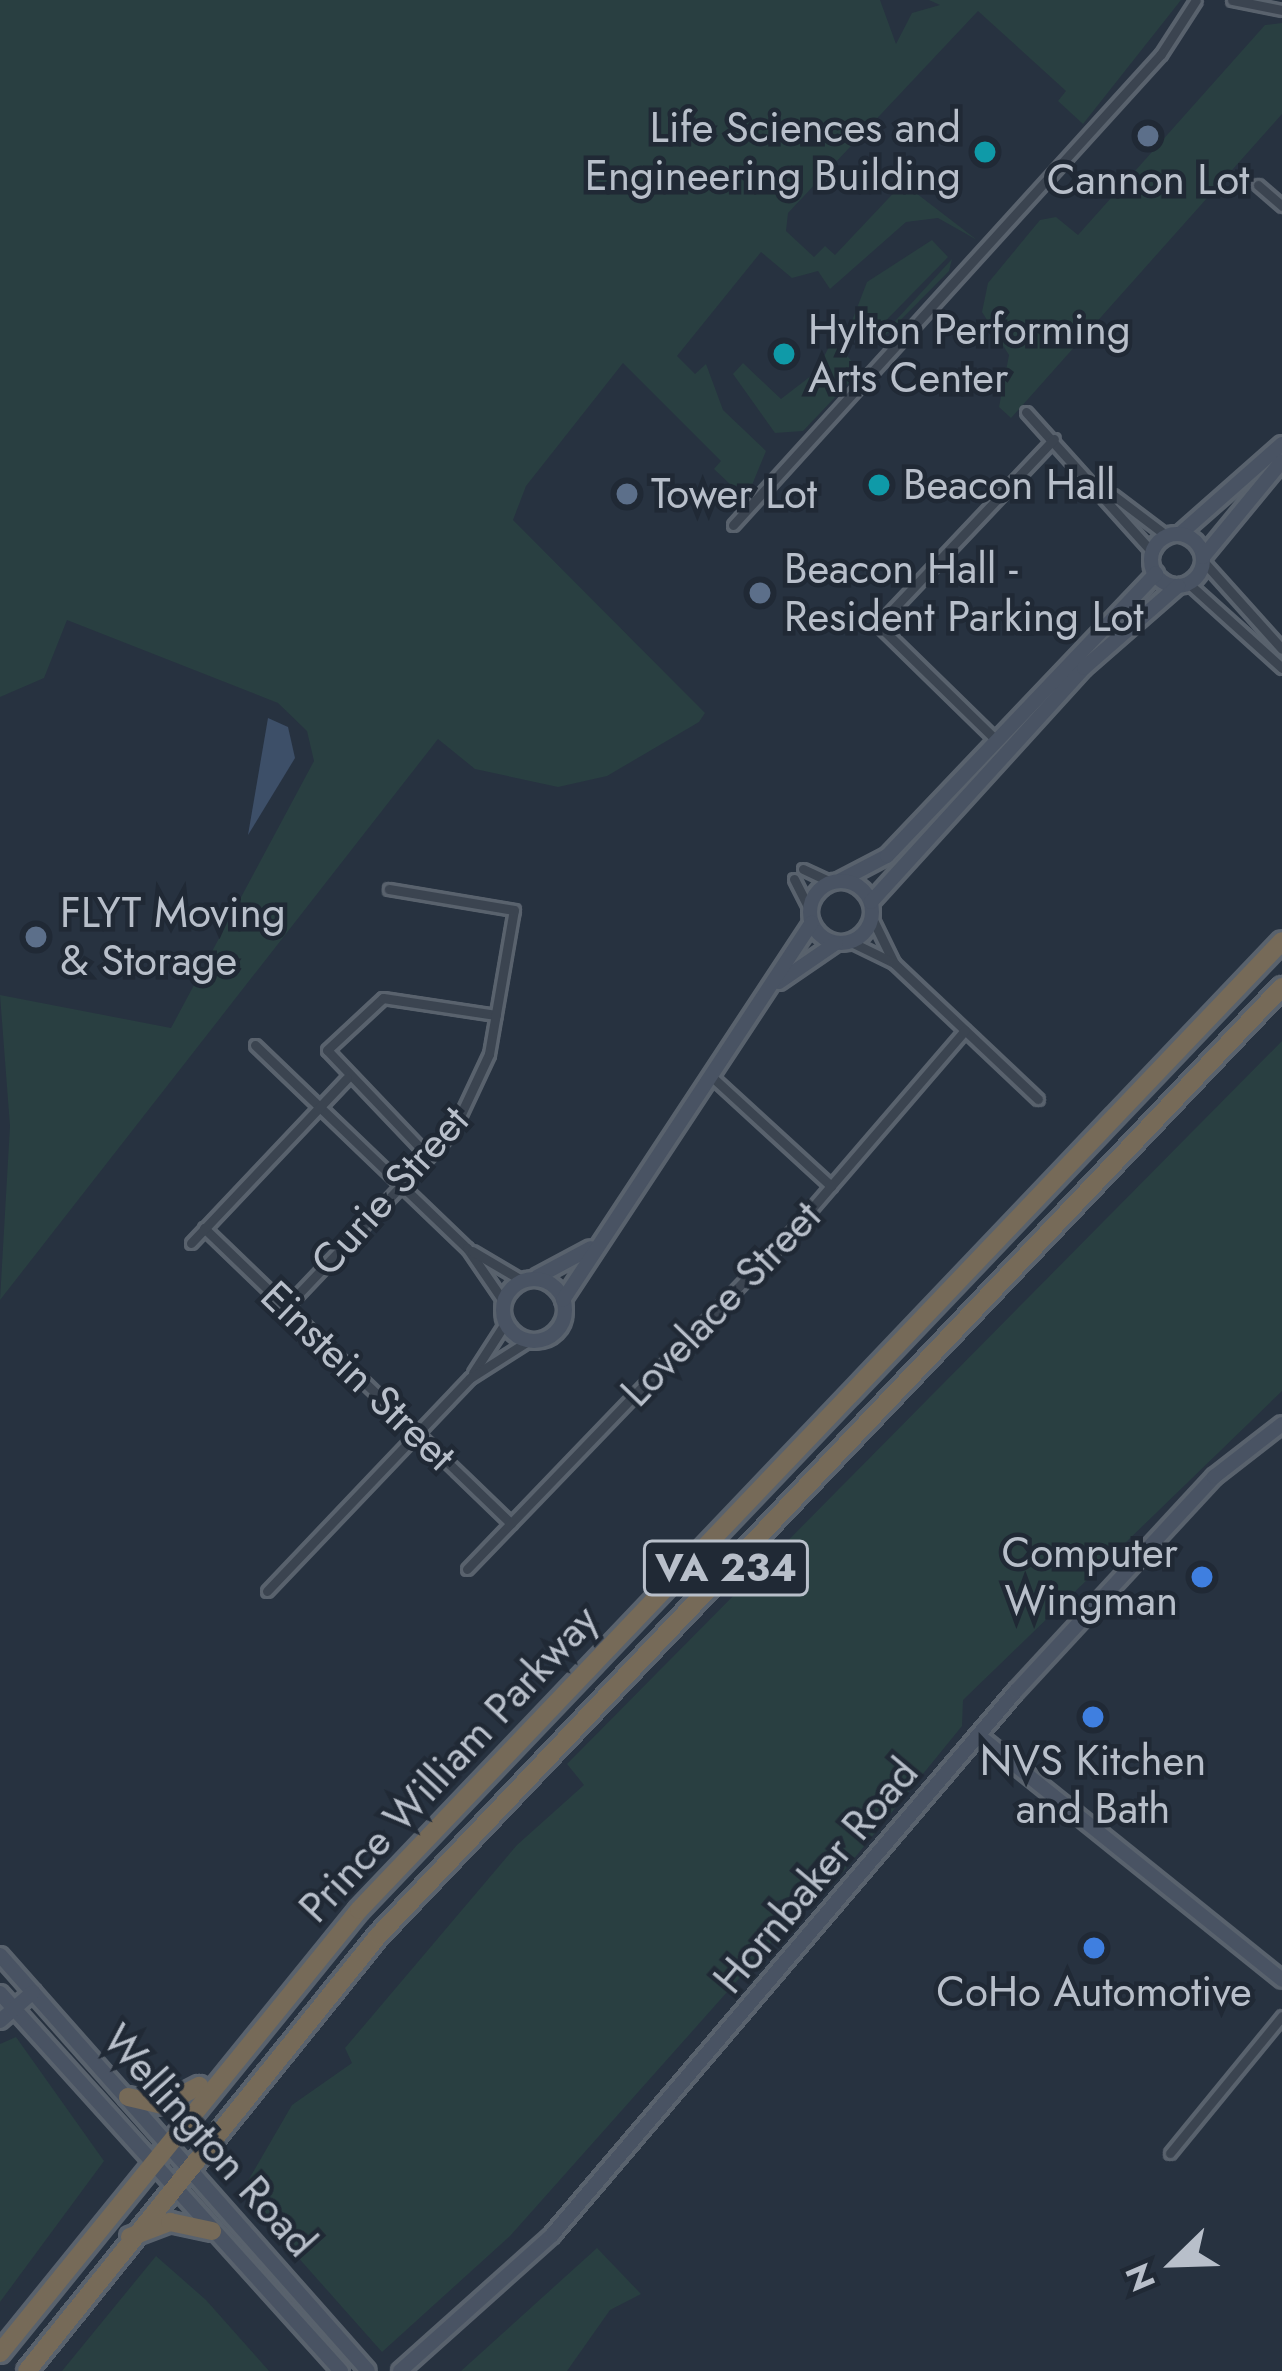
<!DOCTYPE html>
<style>
body{margin:0}
#map{position:relative;width:1282px;height:2371px;overflow:hidden;background:#273240;font-family:Jost,sans-serif}
div>[style]{position:absolute}
.green>*{inset:0;background:#293f41}
.water>*{inset:0;background:#3d4f68}
.roads{filter:drop-shadow(3px 0 #59626d) drop-shadow(-3px 0 #59626d) drop-shadow(0 3px #59626d) drop-shadow(0 -3px #59626d)}
.street>*{height:9px;margin:-4.5px;padding:0 4.5px;transform-origin:4.5px;border-radius:4.5px;background:#3b4450}
.secondary>*{height:14px;margin:-7px;padding:0 7px;transform-origin:7px;border-radius:7px;background:#495363}
.secondary>.ring{margin:-7px;padding:0;box-sizing:content-box;background:none;border:14px solid #495363;border-radius:50%}
.highway>*{height:18px;margin:-9px;padding:0 9px;transform-origin:9px;border-radius:9px;background:#766a58}
.dots>*{width:33px;height:33px;translate:-50% -50%;box-sizing:border-box;border:6px solid #202935;border-radius:50%}
span{translate:-50% -50%;white-space:nowrap;text-align:center;line-height:1.15;-webkit-text-stroke:9px #202935;paint-order:stroke}
.shield-label span{padding:3px 9px;background:#202935;border:3px solid;border-radius:9px;-webkit-text-stroke-width:0}
.shield-label{font-size:39px;color:#b8bfca;font-weight:700}
.poi-label{font-size:42px;color:#b8bfca}
.right{translate:-100% -50%;text-align:right}
.left{translate:0 -50%;text-align:left}
.street-label{font-size:42px;color:#b8bfca}
.north{position:absolute;left:1114px;top:2203px;width:120px;height:120px;-webkit-text-stroke:9px #202935;paint-order:stroke;rotate:247deg;font-size:33px;font-weight:700;line-height:48px;text-align:center;color:#b8bfca}
.north::after{content:'';display:block;margin:auto;width:42px;height:54px;background:#b8bfca;clip-path:polygon(50% 0,100% 100%,50% 72%,0 100%)}
</style>
<div id="map">
<div class="green">
<div style="clip-path:polygon(0 0,880px 0,896px 44px,912px 13px,940px 5px,929px 0,1181px 0,1083px 124px,1058px 101px,1066px 91px,978px 11px,788px 213px,786px 231px,814px 257px,825px 246px,835px 255px,903px 183px,977px 240px,938px 218px,906px 222px,830px 289px,818px 271px,792px 278px,761px 252px,677px 356px,695px 374px,706px 364px,723px 410px,766px 451px,752px 485px,732px 486px,714px 469px,721px 461px,623px 363px,526px 486px,513px 520px,705px 713px,699px 722px,607px 776px,558px 787px,475px 769px,438px 739px,0 1300px,10px 1126px,0 995px,171px 1028px,314px 761px,307px 731px,278px 703px,67px 620px,44px 678px,0 697px)"></div>
<div style="clip-path:polygon(1282px 23px,1282px 114px,1011px 418px,999px 407px,1009px 355px,982px 312px,988px 283px,1040px 220px,1056px 217px,1078px 235px,1265px 25px)"></div>
<div style="clip-path:polygon(932px 240px,948px 257px,863px 344px,852px 321px,867px 282px)"></div>
<div style="clip-path:polygon(952px 259px,949px 271px,875px 346px,875px 343px)"></div>
<div style="clip-path:polygon(833px 339px,860px 371px,803px 431px,775px 433px,733px 374px,743px 363px,781px 399px,816px 372px)"></div>
<div style="clip-path:polygon(1282px 1041px,1282px 1391px,963px 1700px,962px 1726px,835px 1882px,774px 1902px,785px 1927px,510px 2236px,382px 2352px,241px 2193px,292px 2105px,352px 2063px,345px 2048px,517px 1845px,584px 1785px,567px 1764px)"></div>
<div style="clip-path:polygon(16px 2037px,104px 2161px,0 2302px,0 2044px)"></div>
<div style="clip-path:polygon(597px 2248px,641px 2294px,610px 2310px,567px 2371px,461px 2371px)"></div>
<div style="clip-path:polygon(156px 2256px,206px 2300px,269px 2371px,62px 2371px)"></div>
</div>
<div class="water">
<div style="clip-path:polygon(268px 718px,288px 727px,295px 758px,248px 835px)"></div>
</div>
<div class="roads">
<div class="street">
<div style="left:1232px;top:0;width:51px;rotate:11.3deg"></div>
<div style="left:1258px;top:185px;width:32px;rotate:41deg"></div>
<div style="left:1026px;top:412px;width:190px;rotate:48deg"></div>
<div style="left:1113px;top:495px;width:68px;rotate:37.2deg"></div>
<div style="left:733px;top:525px;width:636px;rotate:-47.74deg"></div>
<div style="left:1161px;top:54px;width:64px;rotate:-57.1deg"></div>
<div style="left:1203px;top:561px;width:118px;rotate:48.1deg"></div>
<div style="left:1188px;top:583px;width:127px;rotate:42.1deg"></div>
<div style="left:997px;top:741px;width:166px;rotate:-135.7deg"></div>
<div style="left:878px;top:625px;width:256px;rotate:-46.6deg"></div>
<div style="left:803px;top:869px;width:31px;rotate:25deg"></div>
<div style="left:794px;top:879px;width:35px;rotate:63deg"></div>
<div style="left:872px;top:918px;width:50px;rotate:63.9deg"></div>
<div style="left:851px;top:942px;width:48px;rotate:26deg"></div>
<div style="left:894px;top:963px;width:198px;rotate:43.4deg"></div>
<div style="left:255px;top:1045px;width:294px;rotate:43.8deg"></div>
<div style="left:467px;top:1248px;width:65px;rotate:55.6deg"></div>
<div style="left:711px;top:1076px;width:163px;rotate:42.5deg"></div>
<div style="left:428px;top:1156px;width:146px;rotate:-133.6deg"></div>
<div style="left:327px;top:1050px;width:76px;rotate:-42.9deg"></div>
<div style="left:383px;top:998px;width:114px;rotate:8.6deg"></div>
<div style="left:204px;top:1228px;width:426px;rotate:43.9deg"></div>
<div style="left:191px;top:1243px;width:227px;rotate:-46.6deg"></div>
<div style="left:472px;top:1251px;width:59px;rotate:30.5deg"></div>
<div style="left:286px;top:1307px;width:243px;rotate:-46.5deg"></div>
<div style="left:453px;top:1131px;width:85px;rotate:-64.9deg"></div>
<div style="left:489px;top:1054px;width:146px;rotate:-80.2deg"></div>
<div style="left:514px;top:910px;width:127px;rotate:-170.5deg"></div>
<div style="left:473px;top:1373px;width:61px;rotate:-57.1deg"></div>
<div style="left:467px;top:1569px;width:472px;rotate:-46.1deg"></div>
<div style="left:794px;top:1229px;width:262px;rotate:-49.3deg"></div>
<div style="left:267px;top:1591px;width:294px;rotate:-46.4deg"></div>
<div style="left:470px;top:1378px;width:69px;rotate:-32.5deg"></div>
<div style="left:1170px;top:2153px;width:177px;rotate:-50.7deg"></div>
</div>
<div class="secondary">
<div style="left:1180px;top:534px;width:136px;rotate:-41.4deg"></div>
<div class="ring" style="left:1151px;top:534px;width:38px;height:38px"></div>
<div style="left:1203px;top:557px;width:124px;rotate:-50.5deg"></div>
<div style="left:841px;top:880px;width:52px;rotate:-27.6deg"></div>
<div style="left:887px;top:856px;width:390px;rotate:-46.4deg"></div>
<div class="ring" style="left:810px;top:881px;width:48px;height:48px"></div>
<div style="left:871px;top:902px;width:316px;rotate:-47.7deg"></div>
<div style="left:1084px;top:668px;width:125px;rotate:-41.1deg"></div>
<div style="left:779px;top:982px;width:69px;rotate:-34.4deg"></div>
<div style="left:537px;top:1277px;width:61px;rotate:-28.2deg"></div>
<div class="ring" style="left:503px;top:1279px;width:48px;height:48px"></div>
<div style="left:563px;top:1300px;width:452px;rotate:-56.6deg"></div>
<div style="left:979px;top:1736px;width:389px;rotate:38.8deg"></div>
<div style="left:0;top:1955px;width:555px;rotate:48.5deg"></div>
<div style="left:0;top:1993px;width:509px;rotate:47.95deg"></div>
<div style="left:0;top:2021px;width:44px;rotate:-41.3deg"></div>
<div style="left:400px;top:2371px;width:204px;rotate:-41.8deg"></div>
<div style="left:552px;top:2235px;width:715px;rotate:-49.54deg"></div>
<div style="left:1016px;top:1691px;width:292px;rotate:-47.2deg"></div>
<div style="left:1214px;top:1477px;width:86px;rotate:-37.9deg"></div>
</div>
<div class="highway">
<div style="left:128px;top:2097px;width:35px;rotate:13deg"></div>
<div style="left:162px;top:2105px;width:42px;rotate:-27.2deg"></div>
<div style="left:130px;top:2237px;width:43px;rotate:-20.6deg"></div>
<div style="left:170px;top:2222px;width:43px;rotate:12.1deg"></div>
<div style="left:0;top:2353px;width:570px;rotate:-50.98deg"></div>
<div style="left:359px;top:1910px;width:1338px;rotate:-46.39deg"></div>
<div style="left:27px;top:2371px;width:559px;rotate:-51.1deg"></div>
<div style="left:378px;top:1936px;width:1311px;rotate:-46.39deg"></div>
</div>
</div>
<div class="dots">
<div style="left:1148px;top:136px;background:#5c6f8a"></div>
<div style="left:985px;top:152px;background:#0f9aa8"></div>
<div style="left:784px;top:354px;background:#0f9aa8"></div>
<div style="left:879px;top:485px;background:#0f9aa8"></div>
<div style="left:627px;top:494px;background:#5c6f8a"></div>
<div style="left:760px;top:593px;background:#5c6f8a"></div>
<div style="left:36px;top:937px;background:#5c6f8a"></div>
<div style="left:1202px;top:1577px;background:#3f7fe0"></div>
<div style="left:1093px;top:1717px;background:#3f7fe0"></div>
<div style="left:1094px;top:1948px;background:#3f7fe0"></div>
</div>
<div class="shield-label">
<span style="left:726px;top:1568px">VA 234</span>
</div>
<div class="poi-label">
<span class="right" style="left:961px;top:152px">Life Sciences and<br>Engineering Building</span>
<span style="left:1148px;top:180px">Cannon Lot</span>
<span class="left" style="left:808px;top:354px">Hylton Performing<br>Arts Center</span>
<span class="left" style="left:903px;top:485px">Beacon Hall</span>
<span class="left" style="left:651px;top:494px">Tower Lot</span>
<span class="left" style="left:784px;top:593px">Beacon Hall -<br>Resident Parking Lot</span>
<span class="left" style="left:60px;top:937px">FLYT Moving<br>&amp; Storage</span>
<span class="right" style="left:1178px;top:1577px">Computer<br>Wingman</span>
<span style="left:1093px;top:1785px">NVS Kitchen<br>and Bath</span>
<span style="left:1094px;top:1992px">CoHo Automotive</span>
</div>
<div class="street-label">
<span style="left:390px;top:1191px;rotate:-48deg">Curie Street</span>
<span style="left:721px;top:1304px;rotate:-46deg">Lovelace Street</span>
<span style="left:358px;top:1376px;rotate:44deg">Einstein Street</span>
<span style="left:449px;top:1764px;rotate:-47deg">Prince William Parkway</span>
<span style="left:816px;top:1876px;rotate:-50deg">Hornbaker Road</span>
<span style="left:209px;top:2141px;rotate:48deg">Wellington Road</span>
</div>
<div class="north">N</div>
</div>
